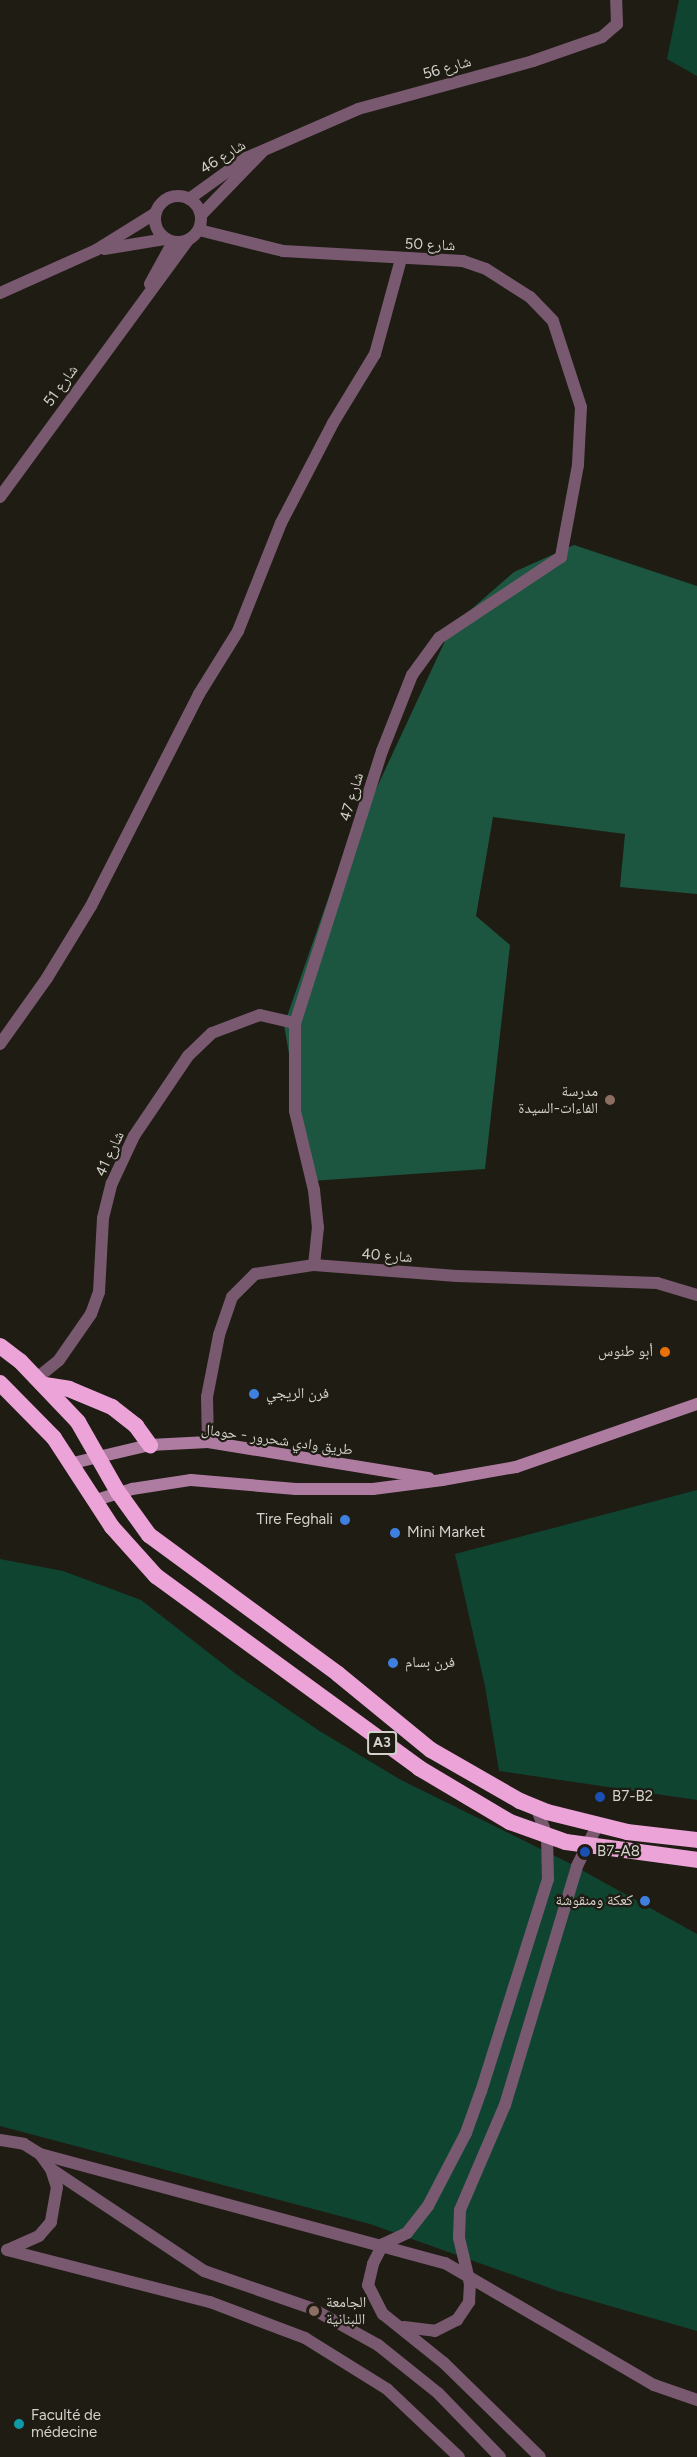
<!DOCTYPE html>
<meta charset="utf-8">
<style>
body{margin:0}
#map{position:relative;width:697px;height:2457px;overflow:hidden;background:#1f1c13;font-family:Figtree,"Noto Naskh Arabic",sans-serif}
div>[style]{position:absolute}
.green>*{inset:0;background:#0f4431}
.forest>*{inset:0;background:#1c5640}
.minor>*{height:12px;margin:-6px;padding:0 6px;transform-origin:6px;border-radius:6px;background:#795970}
.tertiary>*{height:12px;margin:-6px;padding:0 6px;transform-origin:6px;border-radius:6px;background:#795970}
.tertiary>.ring{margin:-6px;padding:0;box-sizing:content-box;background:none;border:12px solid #795970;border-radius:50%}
.secondary>*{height:12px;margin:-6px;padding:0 6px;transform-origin:6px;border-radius:6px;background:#ae7ca1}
.trunk>*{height:16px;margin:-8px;padding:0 8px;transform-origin:8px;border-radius:8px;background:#eba3d8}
.dots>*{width:16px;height:16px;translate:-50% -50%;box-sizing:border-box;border:3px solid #1f1c13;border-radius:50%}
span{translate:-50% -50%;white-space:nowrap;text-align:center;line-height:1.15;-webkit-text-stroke:4.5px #1f1c13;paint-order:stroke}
.shield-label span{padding:2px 4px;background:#1f1c13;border:2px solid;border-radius:4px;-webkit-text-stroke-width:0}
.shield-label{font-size:14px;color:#d3d1cb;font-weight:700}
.street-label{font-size:15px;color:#d3d1cb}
.poi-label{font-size:15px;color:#d3d1cb}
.right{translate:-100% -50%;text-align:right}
.left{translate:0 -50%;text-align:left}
</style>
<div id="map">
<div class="green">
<div style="clip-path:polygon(679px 0,697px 0,697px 76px,667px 59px)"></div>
<div style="clip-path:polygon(697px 1490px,697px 1800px,499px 1771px,485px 1686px,455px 1554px)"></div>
<div style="clip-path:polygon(0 1559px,63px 1571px,141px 1600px,236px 1674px,318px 1730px,401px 1780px,569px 1863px,697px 1934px,697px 2331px,558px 2291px,370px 2224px,0 2126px)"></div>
</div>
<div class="forest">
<div style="clip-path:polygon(574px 545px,697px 586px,697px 894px,620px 887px,625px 834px,493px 817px,476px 916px,510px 945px,485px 1169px,311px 1181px,284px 1025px,337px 873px,452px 626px,514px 572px)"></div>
</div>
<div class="minor">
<div style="left:199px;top:230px;width:87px;rotate:14deg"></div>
<div style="left:283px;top:251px;width:180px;rotate:3.2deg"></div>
<div style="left:463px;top:261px;width:24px;rotate:19deg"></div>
<div style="left:486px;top:269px;width:52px;rotate:32.5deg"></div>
<div style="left:530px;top:297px;width:33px;rotate:46deg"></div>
<div style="left:553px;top:321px;width:90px;rotate:72deg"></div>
<div style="left:581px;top:407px;width:58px;rotate:93deg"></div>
<div style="left:578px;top:465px;width:94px;rotate:100.5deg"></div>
<div style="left:561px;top:557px;width:146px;rotate:146.4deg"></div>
<div style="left:439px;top:638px;width:46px;rotate:126.1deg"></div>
<div style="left:412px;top:675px;width:82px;rotate:111.5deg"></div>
<div style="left:382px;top:751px;width:286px;rotate:107.7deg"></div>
<div style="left:295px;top:1023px;width:88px;rotate:90deg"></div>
<div style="left:295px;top:1111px;width:81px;rotate:76.5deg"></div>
<div style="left:314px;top:1190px;width:37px;rotate:84deg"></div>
<div style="left:318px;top:1227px;width:38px;rotate:96deg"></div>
<div style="left:0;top:1044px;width:81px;rotate:-54.5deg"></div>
<div style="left:47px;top:978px;width:84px;rotate:-58.6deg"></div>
<div style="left:91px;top:906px;width:238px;rotate:-63deg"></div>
<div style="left:199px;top:694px;width:74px;rotate:-58.2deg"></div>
<div style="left:238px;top:631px;width:116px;rotate:-68.3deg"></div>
<div style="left:281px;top:523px;width:113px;rotate:-62.5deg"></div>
<div style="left:333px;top:423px;width:81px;rotate:-58.7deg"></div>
<div style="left:375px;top:354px;width:98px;rotate:-74.7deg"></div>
<div style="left:37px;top:1378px;width:28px;rotate:-39deg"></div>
<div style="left:59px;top:1360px;width:56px;rotate:-55.2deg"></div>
<div style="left:91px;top:1314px;width:23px;rotate:-70deg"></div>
<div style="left:99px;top:1292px;width:74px;rotate:-86.9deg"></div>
<div style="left:103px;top:1218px;width:36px;rotate:-76deg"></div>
<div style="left:112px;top:1183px;width:52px;rotate:-64.9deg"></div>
<div style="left:134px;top:1136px;width:97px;rotate:-56deg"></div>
<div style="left:188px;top:1056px;width:33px;rotate:-44deg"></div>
<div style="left:212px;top:1033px;width:51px;rotate:-20.6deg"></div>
<div style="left:260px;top:1015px;width:36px;rotate:13deg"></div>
<div style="left:208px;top:1442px;width:45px;rotate:-91.3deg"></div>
<div style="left:207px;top:1397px;width:63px;rotate:-79deg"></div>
<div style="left:219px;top:1335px;width:40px;rotate:-71.1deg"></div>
<div style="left:232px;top:1297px;width:33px;rotate:-45deg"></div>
<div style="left:255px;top:1274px;width:60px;rotate:-8.7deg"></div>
<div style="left:314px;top:1265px;width:143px;rotate:4.4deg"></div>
<div style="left:457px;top:1276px;width:200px;rotate:2deg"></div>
<div style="left:657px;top:1283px;width:42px;rotate:16.7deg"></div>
<div style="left:536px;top:1807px;width:31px;rotate:69deg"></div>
<div style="left:547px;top:1836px;width:43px;rotate:88.7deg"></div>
<div style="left:548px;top:1879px;width:222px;rotate:107.5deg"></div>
<div style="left:481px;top:2091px;width:45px;rotate:109.7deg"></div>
<div style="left:466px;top:2133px;width:82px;rotate:117.5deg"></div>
<div style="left:428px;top:2206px;width:34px;rotate:128deg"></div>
<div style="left:407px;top:2233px;width:26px;rotate:155deg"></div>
<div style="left:383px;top:2244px;width:22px;rotate:117deg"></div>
<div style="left:373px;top:2264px;width:22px;rotate:103deg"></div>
<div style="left:368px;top:2285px;width:33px;rotate:63deg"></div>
<div style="left:383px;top:2314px;width:78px;rotate:38.8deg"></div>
<div style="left:444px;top:2363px;width:134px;rotate:44.4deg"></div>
<div style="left:0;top:2140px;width:24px;rotate:9deg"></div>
<div style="left:24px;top:2144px;width:19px;rotate:32deg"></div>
<div style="left:40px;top:2154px;width:19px;rotate:54deg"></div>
<div style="left:51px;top:2169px;width:19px;rotate:72deg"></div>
<div style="left:57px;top:2187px;width:36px;rotate:100deg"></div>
<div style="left:51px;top:2222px;width:18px;rotate:131deg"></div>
<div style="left:39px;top:2236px;width:34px;rotate:156deg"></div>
<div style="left:40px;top:2154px;width:419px;rotate:15.1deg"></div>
<div style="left:445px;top:2263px;width:242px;rotate:30.3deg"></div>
<div style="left:654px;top:2385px;width:46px;rotate:19.2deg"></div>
<div style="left:51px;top:2169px;width:184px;rotate:33.7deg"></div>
<div style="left:204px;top:2271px;width:113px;rotate:19.1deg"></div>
<div style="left:311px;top:2308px;width:77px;rotate:28.9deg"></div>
<div style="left:378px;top:2345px;width:77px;rotate:38.7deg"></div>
<div style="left:438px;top:2393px;width:89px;rotate:45.9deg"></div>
<div style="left:7px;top:2250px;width:210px;rotate:14.4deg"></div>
<div style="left:210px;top:2302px;width:102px;rotate:20.8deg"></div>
<div style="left:305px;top:2338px;width:97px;rotate:31.9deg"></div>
<div style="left:387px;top:2389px;width:99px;rotate:43.4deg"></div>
<div style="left:404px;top:2327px;width:31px;rotate:7deg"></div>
<div style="left:435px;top:2331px;width:25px;rotate:-27deg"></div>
<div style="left:457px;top:2320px;width:22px;rotate:-56deg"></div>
<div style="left:469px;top:2302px;width:18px;rotate:-87deg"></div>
<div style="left:470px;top:2284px;width:47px;rotate:-103.4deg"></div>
<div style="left:459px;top:2238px;width:28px;rotate:-88deg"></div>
<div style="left:460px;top:2210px;width:114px;rotate:-66.8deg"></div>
<div style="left:505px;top:2105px;width:250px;rotate:-73.2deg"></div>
<div style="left:577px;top:1866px;width:45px;rotate:-63.4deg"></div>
</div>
<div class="tertiary">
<div class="ring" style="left:155px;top:196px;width:34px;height:34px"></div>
<div style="left:189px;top:199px;width:70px;rotate:-35.7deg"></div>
<div style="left:246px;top:158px;width:122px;rotate:-23.6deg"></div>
<div style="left:358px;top:109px;width:181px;rotate:-15.3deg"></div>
<div style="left:533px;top:61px;width:73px;rotate:-19.2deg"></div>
<div style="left:602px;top:37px;width:20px;rotate:-41deg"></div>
<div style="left:617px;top:24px;width:24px;rotate:-92deg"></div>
<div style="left:201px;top:215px;width:88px;rotate:-45.9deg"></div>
<div style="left:104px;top:249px;width:63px;rotate:-9.2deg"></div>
<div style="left:150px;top:284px;width:48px;rotate:-61.3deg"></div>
<div style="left:0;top:293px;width:105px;rotate:-24.1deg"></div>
<div style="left:96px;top:250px;width:70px;rotate:-31.7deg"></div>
<div style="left:0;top:497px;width:318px;rotate:-53.8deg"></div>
</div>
<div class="secondary">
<div style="left:73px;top:1463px;width:79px;rotate:-13.2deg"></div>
<div style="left:150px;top:1445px;width:58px;rotate:-3deg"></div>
<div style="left:208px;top:1442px;width:224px;rotate:9.3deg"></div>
<div style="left:96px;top:1500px;width:38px;rotate:-17deg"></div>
<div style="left:132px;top:1489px;width:60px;rotate:-8.7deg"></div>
<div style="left:191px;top:1480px;width:105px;rotate:4.9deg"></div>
<div style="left:296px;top:1489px;width:77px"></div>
<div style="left:373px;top:1489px;width:70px;rotate:-7.4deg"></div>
<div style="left:442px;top:1480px;width:75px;rotate:-10deg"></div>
<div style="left:516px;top:1467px;width:192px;rotate:-19.2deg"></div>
</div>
<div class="trunk">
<div style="left:0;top:1346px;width:25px;rotate:37deg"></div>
<div style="left:20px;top:1361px;width:84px;rotate:46.4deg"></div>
<div style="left:78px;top:1422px;width:81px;rotate:60.3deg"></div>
<div style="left:118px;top:1492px;width:53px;rotate:54.2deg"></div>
<div style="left:149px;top:1535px;width:235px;rotate:36.3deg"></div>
<div style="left:338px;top:1674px;width:120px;rotate:39.3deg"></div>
<div style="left:431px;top:1750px;width:103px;rotate:29.8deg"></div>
<div style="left:520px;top:1801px;width:29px;rotate:22deg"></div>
<div style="left:547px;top:1812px;width:82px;rotate:14deg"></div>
<div style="left:627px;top:1832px;width:70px;rotate:6.5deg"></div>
<div style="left:0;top:1383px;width:77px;rotate:45.5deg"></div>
<div style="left:54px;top:1438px;width:106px;rotate:56.9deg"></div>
<div style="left:112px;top:1527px;width:66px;rotate:48.1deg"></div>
<div style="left:156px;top:1576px;width:326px;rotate:36.1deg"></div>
<div style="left:419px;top:1768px;width:106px;rotate:30.7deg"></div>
<div style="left:510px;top:1822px;width:59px;rotate:19.7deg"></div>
<div style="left:566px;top:1842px;width:132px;rotate:7.8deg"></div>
<div style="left:45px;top:1385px;width:24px;rotate:9deg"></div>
<div style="left:69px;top:1389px;width:47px;rotate:22.7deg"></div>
<div style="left:112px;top:1407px;width:31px;rotate:38deg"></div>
<div style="left:136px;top:1426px;width:24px;rotate:54deg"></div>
</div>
<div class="dots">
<div style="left:610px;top:1100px;background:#8d6e63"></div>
<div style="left:665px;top:1352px;background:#e8710a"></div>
<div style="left:254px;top:1394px;background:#3f7fe0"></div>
<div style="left:345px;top:1520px;background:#3f7fe0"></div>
<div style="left:395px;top:1533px;background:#3f7fe0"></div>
<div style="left:393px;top:1663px;background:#3f7fe0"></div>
<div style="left:600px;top:1797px;background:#1a4fb4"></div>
<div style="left:585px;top:1852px;background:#1a4fb4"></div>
<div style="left:645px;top:1901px;background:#3f7fe0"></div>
<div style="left:314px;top:2311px;background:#8d6e63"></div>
<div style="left:19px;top:2424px;background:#0f9aa8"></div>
</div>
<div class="shield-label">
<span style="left:382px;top:1743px">A3</span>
</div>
<div class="street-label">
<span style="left:447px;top:68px;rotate:-16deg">شارع 56</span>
<span style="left:223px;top:157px;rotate:-32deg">شارع 46</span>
<span style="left:430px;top:245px;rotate:2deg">شارع 50</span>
<span style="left:61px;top:386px;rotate:-54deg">شارع 51</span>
<span style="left:352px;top:797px;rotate:-73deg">شارع 47</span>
<span style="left:110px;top:1154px;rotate:-65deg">شارع 41</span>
<span style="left:387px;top:1256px;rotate:4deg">شارع 40</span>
<span style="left:277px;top:1440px;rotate:8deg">طريق وادي شحرور - حومال</span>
</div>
<div class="poi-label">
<span class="right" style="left:598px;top:1100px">مدرسة<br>الفاءات-السيدة</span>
<span class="right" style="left:653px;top:1352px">أبو طنوس</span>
<span class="left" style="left:266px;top:1394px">فرن الريجي</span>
<span class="right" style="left:333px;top:1520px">Tire Feghali</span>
<span class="left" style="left:407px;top:1533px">Mini Market</span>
<span class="left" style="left:405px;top:1663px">فرن بسام</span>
<span class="left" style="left:612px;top:1797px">B7-B2</span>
<span class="left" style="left:597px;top:1852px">B7-A8</span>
<span class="right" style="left:633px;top:1901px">كعكة ومنقوشة</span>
<span class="left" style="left:326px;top:2311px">الجامعة<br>اللبنانية</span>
<span class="left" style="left:31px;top:2424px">Faculté de<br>médecine</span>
</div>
</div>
